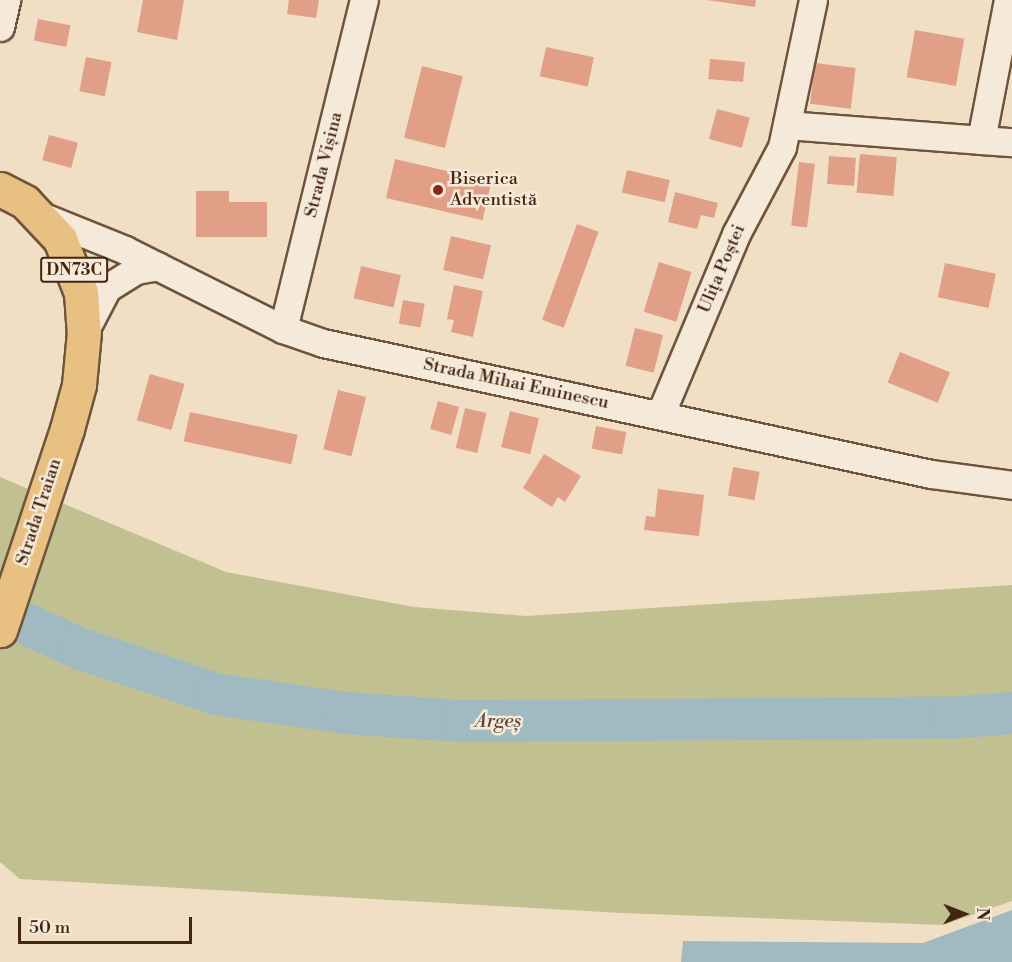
<!DOCTYPE html>
<meta charset="utf-8">
<style>
body{margin:0}
#map{position:relative;width:1012px;height:962px;overflow:hidden;background:#f0dfc5;font-family:"Libre Bodoni",serif}
div>[style]{position:absolute}
.green>*{inset:0;background:#c0c090}
.water>*{inset:0;background:#a1b9c1}
.river>*{height:42px;margin:-21px;padding:0 21px;transform-origin:21px;border-radius:21px;background:#a1b9c1}
.building>*{inset:0;background:#e19f88;transform-origin:0 0}
.roads{filter:drop-shadow(2px 0 #6f543c) drop-shadow(-2px 0 #6f543c) drop-shadow(0 2px #6f543c) drop-shadow(0 -2px #6f543c)}
.minor>*{height:27px;margin:-13.5px;padding:0 13.5px;transform-origin:13.5px;border-radius:13.5px;background:#f5ead9}
.primary>*{height:33px;margin:-16.5px;padding:0 16.5px;transform-origin:16.5px;border-radius:16.5px;background:#e8c082}
.dots>*{width:16px;height:16px;translate:-50% -50%;box-sizing:border-box;border:3px solid #f5ead9;border-radius:50%}
span{translate:-50% -50%;white-space:nowrap;text-align:center;line-height:1.15;-webkit-text-stroke:5px #f5ead9;paint-order:stroke}
.shield-label span{padding:2px 4px;background:#f5ead9;border:2px solid;border-radius:4px;-webkit-text-stroke-width:0}
.shield-label{font-size:16px;color:#44250f;font-weight:700}
.street-label{font-size:18px;color:#44250f}
.poi-label{font-size:18px;color:#44250f}
.left{translate:0 -50%;text-align:left}
.water-label{font-size:20px;color:#5b4a3c;font-style:italic}
.north{position:absolute;left:934px;top:884px;width:60px;height:60px;-webkit-text-stroke:4px #f5ead9;paint-order:stroke;rotate:90deg;font-size:16px;font-weight:700;line-height:24px;text-align:center;color:#44250f}
.north::after{content:'';display:block;margin:auto;width:21px;height:27px;background:#44250f;clip-path:polygon(50% 0,100% 100%,50% 72%,0 100%)}
.scale{position:absolute;left:18px;top:917px;width:174px;height:27px;box-sizing:border-box;border:3px solid #44250f;border-top:0;padding-left:8px;font-size:18px;line-height:21px;white-space:nowrap;color:#44250f;-webkit-text-stroke:4px #f5ead9;paint-order:stroke}
</style>
<div id="map">
<div class="green">
<div style="clip-path:polygon(0 477px,226px 572px,414px 607px,526px 616px,1012px 585px,1012px 901px,943px 925px,621px 913px,20px 879px,0 862px)"></div>
</div>
<div class="water">
<div style="clip-path:polygon(1012px 910px,1012px 962px,681px 962px,683px 941px,923px 943px)"></div>
</div>
<div class="river">
<div style="left:0;top:612px;width:89px;rotate:24.6deg"></div>
<div style="left:81px;top:649px;width:142px;rotate:18.4deg"></div>
<div style="left:216px;top:694px;width:129px;rotate:8.4deg"></div>
<div style="left:344px;top:713px;width:117px;rotate:3.9deg"></div>
<div style="left:461px;top:721px;width:490px;rotate:-0.4deg"></div>
<div style="left:951px;top:718px;width:61px;rotate:-4.7deg"></div>
</div>
<div class="building">
<div style="clip-path:polygon(143px 0,184px 0,177px 40px,137px 32px)"></div>
<div style="clip-path:polygon(289px 0,319px 0,316px 18px,287px 14px)"></div>
<div style="clip-path:polygon(707px 0,756px 0,755px 7px)"></div>
<div style="left:38px;top:19px;width:33px;height:22px;rotate:11deg"></div>
<div style="left:915px;top:30px;width:50px;height:48px;rotate:10deg"></div>
<div style="left:546px;top:47px;width:49px;height:30px;rotate:12deg"></div>
<div style="left:86px;top:57px;width:26px;height:35px;rotate:11deg"></div>
<div style="left:710px;top:59px;width:35px;height:20px;rotate:5deg"></div>
<div style="left:815px;top:63px;width:41px;height:41px;rotate:7deg"></div>
<div style="left:422px;top:66px;width:42px;height:74px;rotate:14deg"></div>
<div style="left:717px;top:109px;width:34px;height:31px;rotate:15deg"></div>
<div style="left:49px;top:135px;width:30px;height:26px;rotate:15deg"></div>
<div style="left:860px;top:154px;width:37px;height:39px;rotate:5deg"></div>
<div style="left:829px;top:156px;width:27px;height:28px;rotate:4deg"></div>
<div style="left:395px;top:159px;width:99px;height:40px;rotate:13deg"></div>
<div style="left:799px;top:162px;width:16px;height:64px;rotate:7deg"></div>
<div style="left:627px;top:170px;width:44px;height:23px;rotate:13deg"></div>
<div style="clip-path:polygon(196px 191px,229px 191px,229px 202px,267px 202px,267px 237px,196px 237px)"></div>
<div style="clip-path:polygon(675px 192px,718px 203px,714px 218px,701px 215px,697px 229px,668px 222px)"></div>
<div style="left:577px;top:224px;width:23px;height:102px;rotate:20deg"></div>
<div style="left:451px;top:236px;width:41px;height:35px;rotate:13deg"></div>
<div style="left:659px;top:262px;width:34px;height:52px;rotate:17deg"></div>
<div style="left:945px;top:263px;width:52px;height:35px;rotate:12deg"></div>
<div style="left:361px;top:266px;width:41px;height:33px;rotate:13deg"></div>
<div style="clip-path:polygon(454px 285px,483px 291px,473px 337px,451px 332px,454px 320px,447px 319px)"></div>
<div style="left:403px;top:300px;width:22px;height:24px;rotate:10deg"></div>
<div style="left:635px;top:328px;width:29px;height:39px;rotate:14deg"></div>
<div style="left:900px;top:352px;width:54px;height:33px;rotate:22deg"></div>
<div style="left:150px;top:374px;width:36px;height:48px;rotate:16deg"></div>
<div style="left:338px;top:390px;width:29px;height:61px;rotate:14deg"></div>
<div style="left:438px;top:401px;width:22px;height:29px;rotate:16deg"></div>
<div style="left:465px;top:408px;width:22px;height:41px;rotate:13deg"></div>
<div style="left:510px;top:411px;width:30px;height:37px;rotate:14deg"></div>
<div style="left:190px;top:412px;width:110px;height:30px;rotate:12deg"></div>
<div style="left:596px;top:426px;width:31px;height:23px;rotate:11deg"></div>
<div style="clip-path:polygon(544px 454px,581px 476px,565px 502px,558px 497px,552px 507px,523px 488px)"></div>
<div style="left:733px;top:467px;width:27px;height:29px;rotate:10deg"></div>
<div style="clip-path:polygon(658px 489px,704px 495px,699px 536px,644px 530px,646px 516px,655px 517px)"></div>
</div>
<div class="roads">
<div class="minor">
<div style="left:0;top:27px;width:28px;rotate:-77deg"></div>
<div style="left:787px;top:125px;width:195px;rotate:4.4deg"></div>
<div style="left:981px;top:140px;width:143px;rotate:-79.1deg"></div>
<div style="left:981px;top:140px;width:31px;rotate:4deg"></div>
<div style="left:41px;top:216px;width:91px;rotate:22deg"></div>
<div style="left:125px;top:250px;width:177px;rotate:26.6deg"></div>
<div style="left:283px;top:329px;width:42px;rotate:19.3deg"></div>
<div style="left:323px;top:343px;width:622px;rotate:12.16deg"></div>
<div style="left:931px;top:474px;width:82px;rotate:7.7deg"></div>
<div style="left:283px;top:329px;width:339px;rotate:-76.2deg"></div>
<div style="left:84px;top:332px;width:50px;rotate:-62.4deg"></div>
<div style="left:107px;top:288px;width:34px;rotate:-32deg"></div>
<div style="left:136px;top:270px;width:22px;rotate:-10deg"></div>
<div style="left:660px;top:415px;width:196px;rotate:-67.2deg"></div>
<div style="left:736px;top:234px;width:98px;rotate:-62.1deg"></div>
<div style="left:782px;top:147px;width:150px;rotate:-78.1deg"></div>
</div>
<div class="primary">
<div style="left:0;top:189px;width:28px;rotate:27deg"></div>
<div style="left:25px;top:202px;width:51px;rotate:46.6deg"></div>
<div style="left:60px;top:239px;width:58px;rotate:68.7deg"></div>
<div style="left:81px;top:293px;width:39px;rotate:86deg"></div>
<div style="left:84px;top:332px;width:53px;rotate:95.4deg"></div>
<div style="left:79px;top:385px;width:46px;rotate:105.3deg"></div>
<div style="left:67px;top:429px;width:212px;rotate:108.4deg"></div>
</div>
</div>
<div class="dots">
<div style="left:438px;top:190px;background:#8f2418"></div>
</div>
<div class="shield-label">
<span style="left:74px;top:270px">DN73C</span>
</div>
<div class="street-label">
<span style="left:324px;top:165px;rotate:-76deg">Strada Vișina</span>
<span style="left:722px;top:269px;rotate:-67deg">Ulița Poștei</span>
<span style="left:516px;top:384px;rotate:12deg">Strada Mihai Eminescu</span>
<span style="left:39px;top:512px;rotate:-72deg">Strada Traian</span>
</div>
<div class="poi-label">
<span class="left" style="left:450px;top:190px">Biserica<br>Adventistă</span>
</div>
<div class="water-label">
<span style="left:498px;top:721px">Argeș</span>
</div>
<div class="north">N</div>
<div class="scale">50 m</div>
</div>
